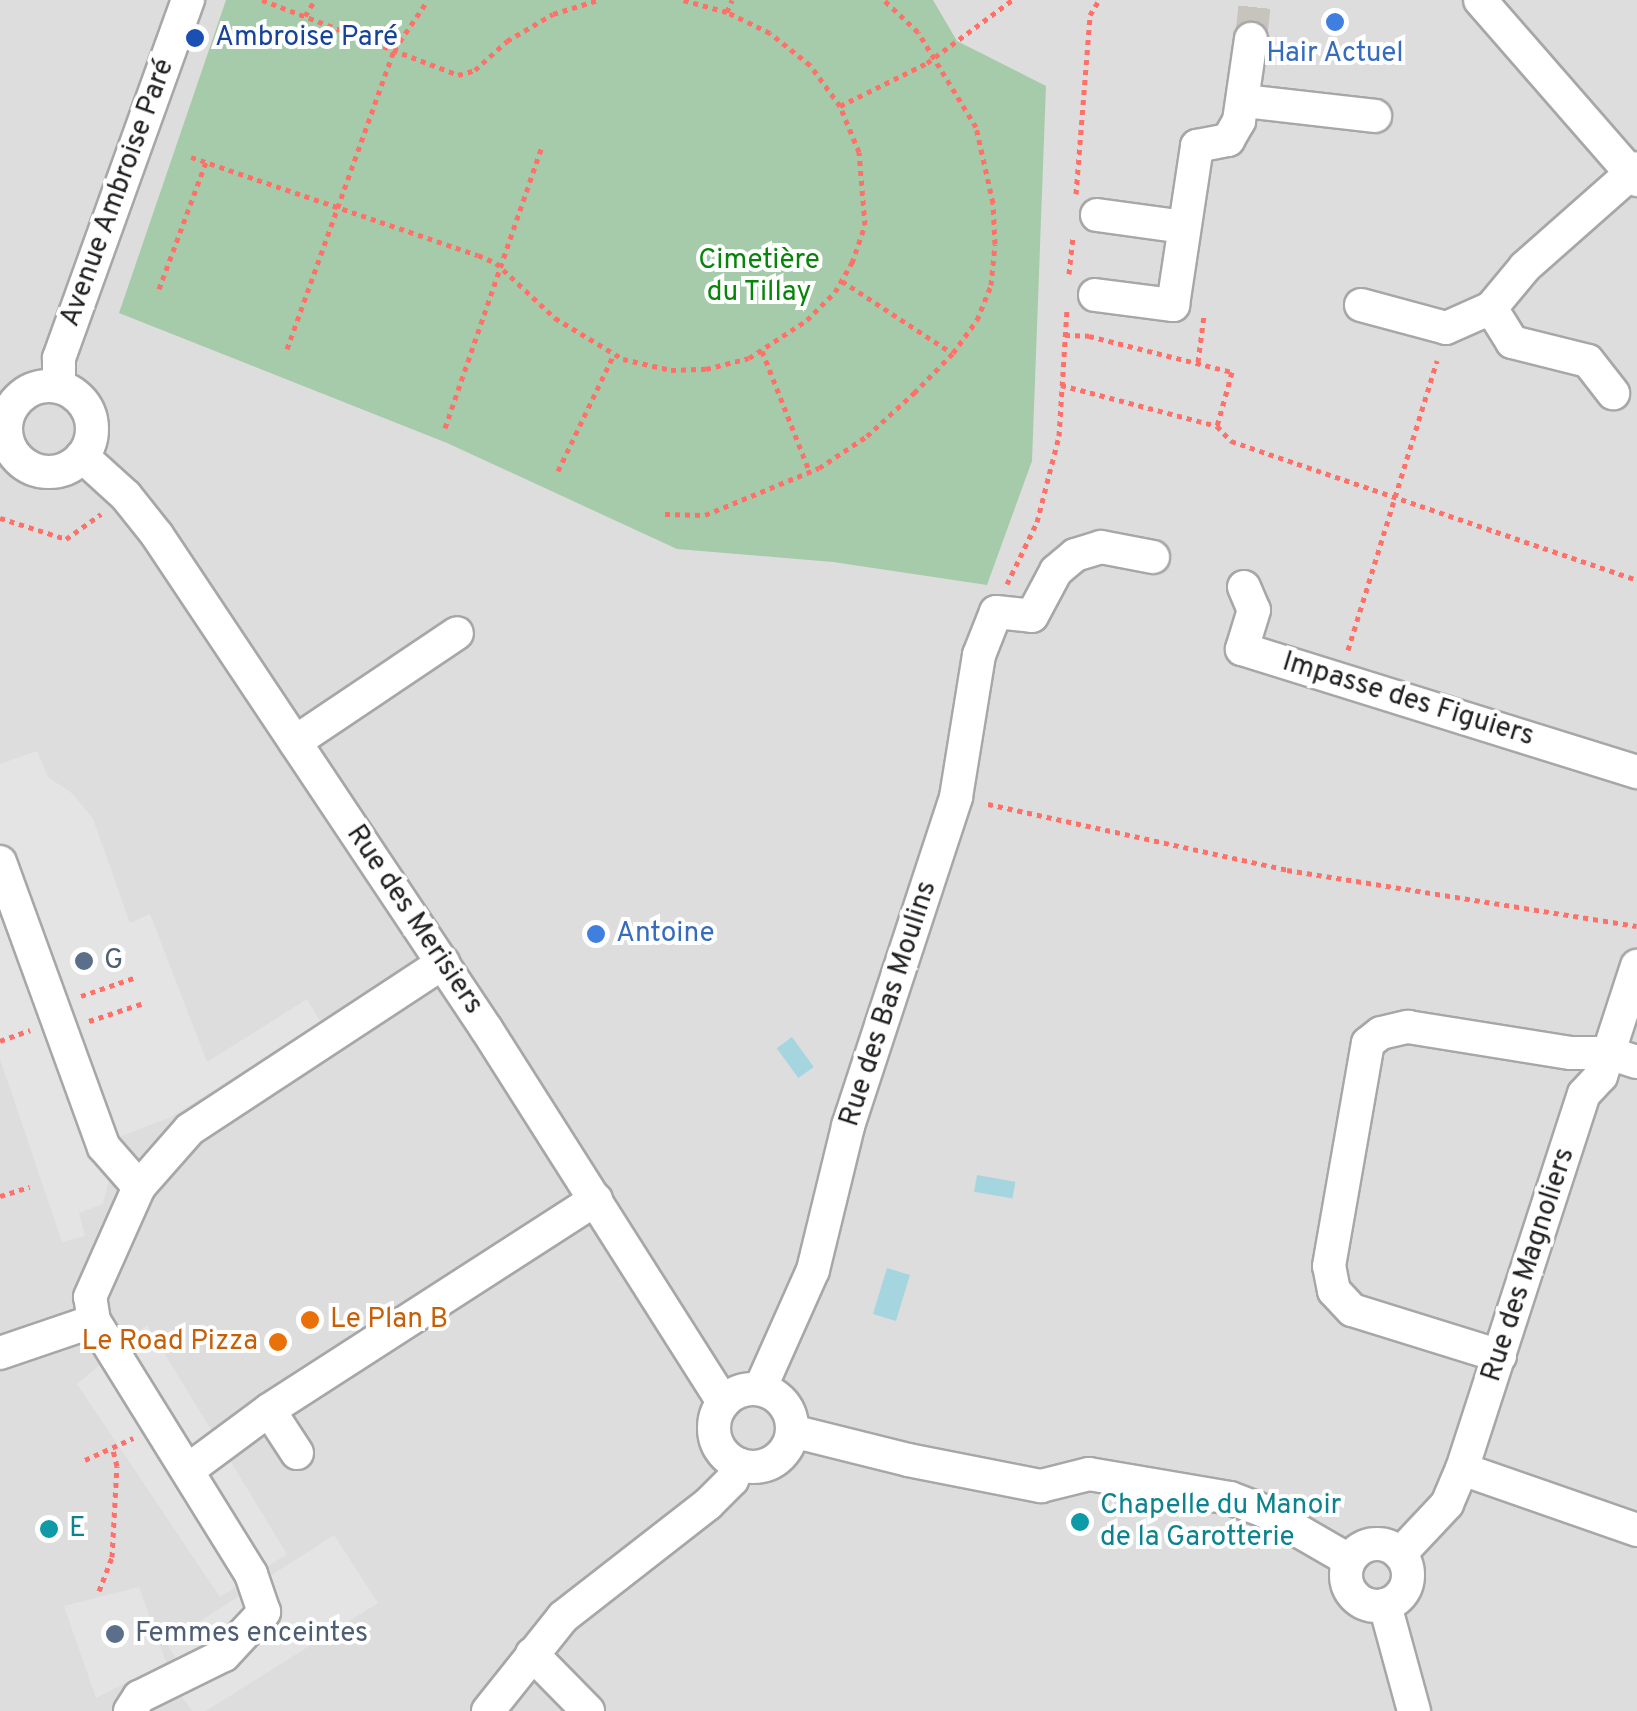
<!DOCTYPE html>
<meta charset="utf-8">
<style>
body{margin:0}
#map{position:relative;width:1637px;height:1711px;overflow:hidden;background:#f1ede6;font-family:Overpass,sans-serif}
div>[style]{position:absolute}
.residential>*{inset:0;background:#dedddd;transform-origin:0 0}
.cemetery>*{inset:0;background:#a6cbaa}
.parking>*{inset:0;background:#e4e4e4}
.water>*{inset:0;background:#a5d6e0;transform-origin:0 0}
.minor-tunnel>*{height:32px;margin-top:-16px;transform-origin:0;background:repeating-linear-gradient(90deg,#c7c4be 0 32px,transparent 0 48px)}
.path>*{height:5px;margin-top:-2.5px;transform-origin:0;background:repeating-linear-gradient(90deg,#ff7069 0 5px,transparent 0 10px)}
.roads{filter:drop-shadow(2px 0 #a7a7a7) drop-shadow(-2px 0 #a7a7a7) drop-shadow(0 2px #a7a7a7) drop-shadow(0 -2px #a7a7a7)}
.minor>*{height:32px;margin:-16px;padding:0 16px;transform-origin:16px;border-radius:16px;background:#fff}
.minor>.ring{margin:-16px;padding:0;box-sizing:content-box;background:none;border:32px solid #fff;border-radius:50%}
.dots>*{width:28px;height:28px;translate:-50% -50%;box-sizing:border-box;border:5px solid #fff;border-radius:50%}
span{translate:-50% -50%;white-space:nowrap;text-align:center;line-height:1.15;-webkit-text-stroke:8px #fff;paint-order:stroke}
.transit-label{font-size:28px;color:#164399}
.left{translate:0 -50%;text-align:left}
.shop-label{font-size:28px;color:#366cbe}
.street-label{font-size:28px;color:#202020}
.park-label{font-size:28px;color:#07850a}
.service-label{font-size:28px;color:#4e5e75}
.food-label{font-size:28px;color:#c56008}
.right{translate:-100% -50%;text-align:right}
.culture-label{font-size:28px;color:#0d838f}
</style>
<div id="map">
<div class="residential">
<div style="left:0;top:0;width:1637px;height:1711px"></div>
</div>
<div class="cemetery">
<div style="clip-path:polygon(226px 0,933px 0,957px 41px,1046px 86px,1032px 461px,987px 585px,833px 562px,677px 549px,447px 443px,119px 313px)"></div>
</div>
<div class="parking">
<div style="clip-path:polygon(37px 751px,48px 777px,73px 794px,93px 819px,130px 923px,150px 914px,207px 1062px,307px 999px,321px 1023px,171px 1117px,119px 1137px,103px 1204px,79px 1213px,85px 1236px,62px 1242px,0 1059px,0 764px)"></div>
<div style="clip-path:polygon(147px 1325px,287px 1554px,220px 1597px,77px 1384px)"></div>
<div style="clip-path:polygon(334px 1535px,378px 1603px,206px 1711px,192px 1711px,166px 1673px,180px 1664px,166px 1643px)"></div>
<div style="clip-path:polygon(139px 1587px,166px 1662px,96px 1698px,64px 1606px)"></div>
</div>
<div class="water">
<div style="left:792px;top:1037px;width:37px;height:19px;rotate:54deg"></div>
<div style="left:977px;top:1175px;width:39px;height:17px;rotate:10deg"></div>
<div style="left:887px;top:1268px;width:24px;height:48px;rotate:17deg"></div>
</div>
<div class="minor-tunnel">
<div style="left:1251px;top:39px;width:39px;rotate:-84deg"></div>
</div>
<div class="path">
<div style="left:262px;top:0;width:210px;rotate:20.9deg"></div>
<div style="left:458px;top:75px;width:18px;rotate:-16deg"></div>
<div style="left:475px;top:70px;width:43px;rotate:-42.2deg"></div>
<div style="left:507px;top:41px;width:53px;rotate:-30.4deg"></div>
<div style="left:553px;top:14px;width:47px;rotate:-17.3deg"></div>
<div style="left:727px;top:12px;width:13px;rotate:-67deg"></div>
<div style="left:305px;top:16px;width:19px;rotate:-58deg"></div>
<div style="left:840px;top:106px;width:97px;rotate:-26.3deg"></div>
<div style="left:927px;top:63px;width:106px;rotate:-36.5deg"></div>
<div style="left:191px;top:157px;width:303px;rotate:18.9deg"></div>
<div style="left:478px;top:255px;width:20px;rotate:24deg"></div>
<div style="left:496px;top:263px;width:81px;rotate:43deg"></div>
<div style="left:555px;top:318px;width:79px;rotate:31.1deg"></div>
<div style="left:623px;top:359px;width:49px;rotate:12.9deg"></div>
<div style="left:671px;top:370px;width:35px;rotate:-2deg"></div>
<div style="left:706px;top:369px;width:44px;rotate:-14.3deg"></div>
<div style="left:749px;top:358px;width:69px;rotate:-33.2deg"></div>
<div style="left:807px;top:320px;width:40px;rotate:-45deg"></div>
<div style="left:835px;top:292px;width:34px;rotate:-60deg"></div>
<div style="left:852px;top:263px;width:40px;rotate:-71.1deg"></div>
<div style="left:865px;top:225px;width:73px;rotate:-94.7deg"></div>
<div style="left:859px;top:152px;width:50px;rotate:-112.4deg"></div>
<div style="left:840px;top:106px;width:51px;rotate:-126.2deg"></div>
<div style="left:810px;top:65px;width:51px;rotate:-141.3deg"></div>
<div style="left:770px;top:33px;width:48px;rotate:-154deg"></div>
<div style="left:727px;top:12px;width:46px;rotate:-164.7deg"></div>
<div style="left:1076px;top:194px;width:180px;rotate:-85.5deg"></div>
<div style="left:1090px;top:15px;width:17px;rotate:-59deg"></div>
<div style="left:1069px;top:274px;width:39px;rotate:-84deg"></div>
<div style="left:842px;top:281px;width:131px;rotate:33.2deg"></div>
<div style="left:159px;top:289px;width:135px;rotate:-69.7deg"></div>
<div style="left:1065px;top:335px;width:24px;rotate:2deg"></div>
<div style="left:1089px;top:336px;width:147px;rotate:14.1deg"></div>
<div style="left:1232px;top:372px;width:56px;rotate:105.5deg"></div>
<div style="left:1217px;top:426px;width:21px;rotate:47deg"></div>
<div style="left:1231px;top:441px;width:429px;rotate:18.9deg"></div>
<div style="left:287px;top:349px;width:318px;rotate:-70.3deg"></div>
<div style="left:394px;top:50px;width:60px;rotate:-55.8deg"></div>
<div style="left:762px;top:351px;width:131px;rotate:68.5deg"></div>
<div style="left:1198px;top:362px;width:47px;rotate:-82.7deg"></div>
<div style="left:1061px;top:385px;width:161px;rotate:14.7deg"></div>
<div style="left:445px;top:428px;width:297px;rotate:-71deg"></div>
<div style="left:558px;top:471px;width:130px;rotate:-64.4deg"></div>
<div style="left:665px;top:514px;width:40px;rotate:1.4deg"></div>
<div style="left:705px;top:515px;width:123px;rotate:-22.4deg"></div>
<div style="left:819px;top:468px;width:58px;rotate:-33.7deg"></div>
<div style="left:867px;top:436px;width:64px;rotate:-42.5deg"></div>
<div style="left:914px;top:393px;width:56px;rotate:-45.7deg"></div>
<div style="left:953px;top:353px;width:41px;rotate:-54deg"></div>
<div style="left:977px;top:320px;width:38px;rotate:-68deg"></div>
<div style="left:991px;top:285px;width:41px;rotate:-84.4deg"></div>
<div style="left:995px;top:244px;width:41px;rotate:-92.8deg"></div>
<div style="left:993px;top:203px;width:78px;rotate:-102.6deg"></div>
<div style="left:976px;top:127px;width:111px;rotate:-121.4deg"></div>
<div style="left:918px;top:32px;width:47px;rotate:-136.7deg"></div>
<div style="left:0;top:518px;width:69px;rotate:17.7deg"></div>
<div style="left:66px;top:539px;width:43px;rotate:-35.5deg"></div>
<div style="left:1007px;top:584px;width:69px;rotate:-64.2deg"></div>
<div style="left:1037px;top:522px;width:89px;rotate:-75.7deg"></div>
<div style="left:1059px;top:436px;width:126px;rotate:-86.4deg"></div>
<div style="left:1348px;top:650px;width:303px;rotate:-72.9deg"></div>
<div style="left:988px;top:804px;width:306px;rotate:12.4deg"></div>
<div style="left:1287px;top:870px;width:354px;rotate:9.1deg"></div>
<div style="left:81px;top:996px;width:56px;rotate:-18.8deg"></div>
<div style="left:89px;top:1021px;width:58px;rotate:-18.1deg"></div>
<div style="left:0;top:1041px;width:32px;rotate:-20deg"></div>
<div style="left:0;top:1196px;width:31px;rotate:-17deg"></div>
<div style="left:85px;top:1460px;width:53px;rotate:-24.6deg"></div>
<div style="left:99px;top:1591px;width:36px;rotate:-69deg"></div>
<div style="left:112px;top:1557px;width:91px;rotate:-86.9deg"></div>
<div style="left:117px;top:1466px;width:16px;rotate:-104deg"></div>
</div>
<div class="roads">
<div class="minor">
<div style="left:1480px;top:0;width:239px;rotate:48.9deg"></div>
<div style="left:1244px;top:101px;width:132px;rotate:6.5deg"></div>
<div style="left:1097px;top:215px;width:87px;rotate:7.9deg"></div>
<div style="left:1095px;top:295px;width:79px;rotate:7.3deg"></div>
<div style="left:1173px;top:305px;width:161px;rotate:-81.4deg"></div>
<div style="left:1197px;top:146px;width:32px;rotate:-11deg"></div>
<div style="left:1228px;top:140px;width:22px;rotate:-60deg"></div>
<div style="left:1239px;top:121px;width:83px;rotate:-81.7deg"></div>
<div style="left:1361px;top:305px;width:88px;rotate:15.1deg"></div>
<div style="left:1446px;top:328px;width:49px;rotate:-24deg"></div>
<div style="left:1491px;top:308px;width:53px;rotate:-50.3deg"></div>
<div style="left:1525px;top:267px;width:149px;rotate:-41.5deg"></div>
<div style="left:1491px;top:308px;width:40px;rotate:58deg"></div>
<div style="left:1512px;top:342px;width:78px;rotate:14deg"></div>
<div style="left:1588px;top:361px;width:41px;rotate:52deg"></div>
<div class="ring" style="left:6px;top:386px;width:54px;height:54px"></div>
<div style="left:59px;top:387px;width:29px;rotate:-90deg"></div>
<div style="left:59px;top:358px;width:381px;rotate:-70.2deg"></div>
<div style="left:82px;top:456px;width:59px;rotate:42.3deg"></div>
<div style="left:126px;top:496px;width:50px;rotate:51.5deg"></div>
<div style="left:157px;top:535px;width:595px;rotate:56.31deg"></div>
<div style="left:487px;top:1030px;width:441px;rotate:57.6deg"></div>
<div style="left:1244px;top:587px;width:25px;rotate:67deg"></div>
<div style="left:1254px;top:610px;width:41px;rotate:107.1deg"></div>
<div style="left:1242px;top:649px;width:414px;rotate:17.3deg"></div>
<div style="left:295px;top:742px;width:195px;rotate:-33.9deg"></div>
<div style="left:0;top:862px;width:303px;rotate:70deg"></div>
<div style="left:104px;top:1147px;width:53px;rotate:48.8deg"></div>
<div style="left:0;top:1353px;width:99px;rotate:-18.8deg"></div>
<div style="left:1500px;top:1356px;width:155px;rotate:-162.7deg"></div>
<div style="left:1352px;top:1310px;width:26px;rotate:-133deg"></div>
<div style="left:1334px;top:1291px;width:25px;rotate:-101deg"></div>
<div style="left:1329px;top:1266px;width:226px;rotate:-80.1deg"></div>
<div style="left:1368px;top:1043px;width:16px;rotate:-38deg"></div>
<div style="left:1381px;top:1033px;width:28px;rotate:-13deg"></div>
<div style="left:1408px;top:1027px;width:165px;rotate:9.1deg"></div>
<div style="left:1571px;top:1053px;width:38px"></div>
<div style="left:1609px;top:1053px;width:29px;rotate:18deg"></div>
<div style="left:760px;top:1389px;width:130px;rotate:-66deg"></div>
<div style="left:813px;top:1270px;width:148px;rotate:-76.3deg"></div>
<div style="left:848px;top:1126px;width:346px;rotate:-71.8deg"></div>
<div style="left:956px;top:797px;width:144px;rotate:-80.8deg"></div>
<div style="left:979px;top:655px;width:46px;rotate:-68.4deg"></div>
<div style="left:996px;top:612px;width:36px;rotate:6deg"></div>
<div style="left:1032px;top:616px;width:51px;rotate:-61.9deg"></div>
<div style="left:1056px;top:571px;width:25px;rotate:-40deg"></div>
<div style="left:1075px;top:555px;width:27px;rotate:-17deg"></div>
<div style="left:1101px;top:547px;width:53px;rotate:10.9deg"></div>
<div class="ring" style="left:714px;top:1389px;width:46px;height:46px"></div>
<div style="left:792px;top:1431px;width:120px;rotate:14deg"></div>
<div style="left:908px;top:1460px;width:136px;rotate:11.1deg"></div>
<div style="left:1041px;top:1486px;width:49px;rotate:-14deg"></div>
<div style="left:1089px;top:1474px;width:143px;rotate:9.7deg"></div>
<div style="left:1230px;top:1498px;width:36px;rotate:21deg"></div>
<div style="left:1264px;top:1511px;width:98px;rotate:30deg"></div>
<div style="left:297px;top:1453px;width:51px;rotate:-123.1deg"></div>
<div style="left:269px;top:1410px;width:389px;rotate:-32.8deg"></div>
<div style="left:1462px;top:1469px;width:185px;rotate:19.2deg"></div>
<div style="left:188px;top:1470px;width:101px;rotate:-36.5deg"></div>
<div class="ring" style="left:1346px;top:1544px;width:30px;height:30px"></div>
<div style="left:1400px;top:1554px;width:69px;rotate:-46.8deg"></div>
<div style="left:1447px;top:1504px;width:38px;rotate:-67deg"></div>
<div style="left:1462px;top:1469px;width:394px;rotate:-72deg"></div>
<div style="left:1584px;top:1094px;width:25px;rotate:-47deg"></div>
<div style="left:1601px;top:1076px;width:116px;rotate:-71.9deg"></div>
<div style="left:1385px;top:1605px;width:110px;rotate:74.7deg"></div>
<div style="left:532px;top:1654px;width:80px;rotate:45.5deg"></div>
<div style="left:130px;top:1711px;width:17px;rotate:-57deg"></div>
<div style="left:139px;top:1697px;width:95px;rotate:-26.3deg"></div>
<div style="left:224px;top:1655px;width:59px;rotate:-47.1deg"></div>
<div style="left:264px;top:1612px;width:40px;rotate:-108.9deg"></div>
<div style="left:251px;top:1574px;width:298px;rotate:-121.8deg"></div>
<div style="left:94px;top:1321px;width:24px;rotate:-99deg"></div>
<div style="left:90px;top:1297px;width:120px;rotate:-66deg"></div>
<div style="left:139px;top:1187px;width:77px;rotate:-48.7deg"></div>
<div style="left:190px;top:1129px;width:303px;rotate:-33.3deg"></div>
<div style="left:488px;top:1711px;width:120px;rotate:-51.4deg"></div>
<div style="left:563px;top:1617px;width:184px;rotate:-37.9deg"></div>
<div style="left:708px;top:1504px;width:34px;rotate:-45deg"></div>
<div style="left:732px;top:1480px;width:17px;rotate:-69deg"></div>
</div>
</div>
<div class="dots">
<div style="left:1335px;top:22px;background:#3f7fe0"></div>
<div style="left:195px;top:38px;background:#1a4fb4"></div>
<div style="left:596px;top:934px;background:#3f7fe0"></div>
<div style="left:84px;top:961px;background:#5c6f8a"></div>
<div style="left:310px;top:1320px;background:#e8710a"></div>
<div style="left:278px;top:1342px;background:#e8710a"></div>
<div style="left:1080px;top:1522px;background:#0f9aa8"></div>
<div style="left:49px;top:1529px;background:#0f9aa8"></div>
<div style="left:115px;top:1634px;background:#5c6f8a"></div>
</div>
<div class="transit-label">
<span class="left" style="left:215px;top:38px">Ambroise Paré</span>
</div>
<div class="shop-label">
<span style="left:1335px;top:54px">Hair Actuel</span>
<span class="left" style="left:616px;top:934px">Antoine</span>
</div>
<div class="street-label">
<span style="left:118px;top:193px;rotate:-70deg">Avenue Ambroise Paré</span>
<span style="left:1408px;top:700px;rotate:17deg">Impasse des Figuiers</span>
<span style="left:414px;top:920px;rotate:56deg">Rue des Merisiers</span>
<span style="left:889px;top:1004px;rotate:-72deg">Rue des Bas Moulins</span>
<span style="left:1529px;top:1265px;rotate:-72deg">Rue des Magnoliers</span>
</div>
<div class="park-label">
<span style="left:759px;top:277px">Cimetière<br>du Tillay</span>
</div>
<div class="service-label">
<span class="left" style="left:104px;top:961px">G</span>
<span class="left" style="left:135px;top:1634px">Femmes enceintes</span>
</div>
<div class="food-label">
<span class="left" style="left:330px;top:1320px">Le Plan B</span>
<span class="right" style="left:258px;top:1342px">Le Road Pizza</span>
</div>
<div class="culture-label">
<span class="left" style="left:1100px;top:1522px">Chapelle du Manoir<br>de la Garotterie</span>
<span class="left" style="left:69px;top:1529px">E</span>
</div>
</div>
